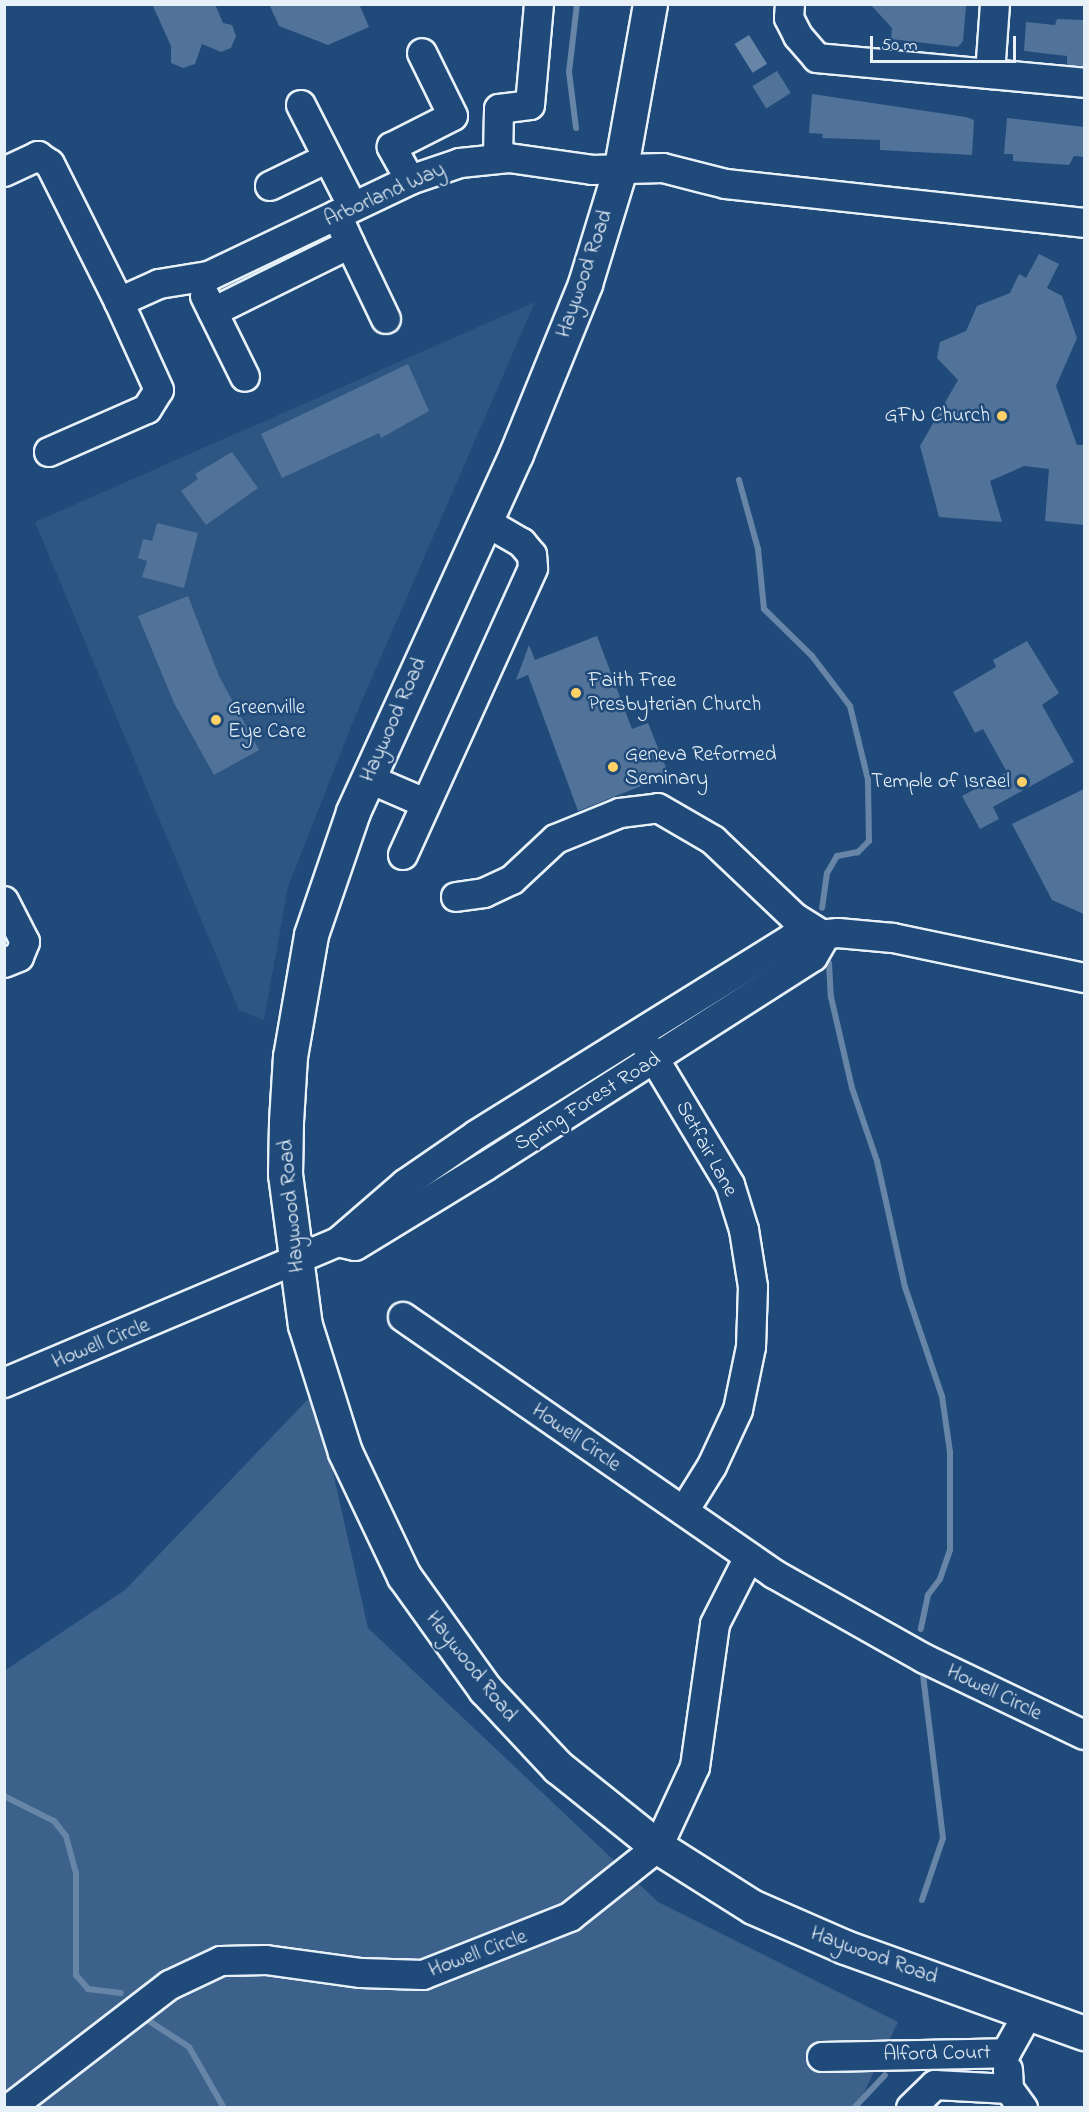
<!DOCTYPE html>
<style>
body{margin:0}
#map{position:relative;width:1089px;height:2112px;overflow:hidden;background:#1f4a7a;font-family:"Indie Flower",sans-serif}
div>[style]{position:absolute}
.built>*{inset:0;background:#2e5683}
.green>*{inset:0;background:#3c628c}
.water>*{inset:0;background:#6685a7;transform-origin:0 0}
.stream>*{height:6px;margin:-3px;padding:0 3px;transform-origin:3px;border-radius:3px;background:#6685a7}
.building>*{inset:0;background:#517399;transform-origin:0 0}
.roads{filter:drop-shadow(2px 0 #e8f1f8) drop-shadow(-2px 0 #e8f1f8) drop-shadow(0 2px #e8f1f8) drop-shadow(0 -2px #e8f1f8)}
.minor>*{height:28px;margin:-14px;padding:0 14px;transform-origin:14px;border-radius:14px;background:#1f4a7a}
.major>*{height:33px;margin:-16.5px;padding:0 16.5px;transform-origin:16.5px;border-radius:16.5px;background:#1f4a7a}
.dots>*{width:16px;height:16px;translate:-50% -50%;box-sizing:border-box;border:3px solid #1f4a7a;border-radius:50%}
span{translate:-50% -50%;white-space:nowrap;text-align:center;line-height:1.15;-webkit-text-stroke:5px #1f4a7a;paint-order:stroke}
.street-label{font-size:21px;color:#e8f1f8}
.poi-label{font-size:21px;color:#e8f1f8}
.right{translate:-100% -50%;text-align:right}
.left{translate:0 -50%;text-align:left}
.frame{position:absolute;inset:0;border:6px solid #e8f1f8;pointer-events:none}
.scale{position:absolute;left:870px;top:36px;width:146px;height:27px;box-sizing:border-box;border:3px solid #e8f1f8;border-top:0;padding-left:8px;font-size:18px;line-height:21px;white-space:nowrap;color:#e8f1f8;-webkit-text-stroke:4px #1f4a7a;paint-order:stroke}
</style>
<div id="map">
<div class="built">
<div style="clip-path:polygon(535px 302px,354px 719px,288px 887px,264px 1020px,239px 1010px,35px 522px)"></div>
</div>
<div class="green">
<div style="clip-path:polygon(315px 1392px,368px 1628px,658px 1902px,898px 2022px,857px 2107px,5px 2107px,4px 1671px,125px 1590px)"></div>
</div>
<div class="water">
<div style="left:749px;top:35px;width:34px;height:17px;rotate:58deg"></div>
</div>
<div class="stream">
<div style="left:576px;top:128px;width:56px;rotate:-97.1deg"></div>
<div style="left:569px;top:72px;width:68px;rotate:-83.3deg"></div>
<div style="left:739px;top:480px;width:72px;rotate:74.6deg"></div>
<div style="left:758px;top:549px;width:60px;rotate:84.3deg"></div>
<div style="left:764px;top:609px;width:67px;rotate:44.4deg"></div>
<div style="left:812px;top:656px;width:63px;rotate:52.8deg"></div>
<div style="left:850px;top:706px;width:76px;rotate:76.3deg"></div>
<div style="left:868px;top:780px;width:61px;rotate:89.1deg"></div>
<div style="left:869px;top:841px;width:16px;rotate:135deg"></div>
<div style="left:858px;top:852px;width:21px;rotate:169deg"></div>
<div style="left:837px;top:856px;width:20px;rotate:120deg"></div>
<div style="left:827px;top:873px;width:35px;rotate:98deg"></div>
<div style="left:829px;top:963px;width:34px;rotate:87deg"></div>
<div style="left:831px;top:997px;width:93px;rotate:77deg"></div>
<div style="left:852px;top:1088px;width:77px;rotate:71.1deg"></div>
<div style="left:877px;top:1161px;width:129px;rotate:77.5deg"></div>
<div style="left:905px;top:1287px;width:115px;rotate:71.3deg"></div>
<div style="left:942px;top:1396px;width:57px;rotate:81.9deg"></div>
<div style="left:950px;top:1452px;width:98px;rotate:90deg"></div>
<div style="left:950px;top:1550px;width:31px;rotate:109deg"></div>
<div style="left:940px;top:1579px;width:20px;rotate:127deg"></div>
<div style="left:928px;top:1595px;width:35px;rotate:102deg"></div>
<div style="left:4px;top:1796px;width:56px;rotate:26.6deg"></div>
<div style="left:54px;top:1821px;width:19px;rotate:51deg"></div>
<div style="left:66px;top:1836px;width:38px;rotate:75deg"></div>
<div style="left:76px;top:1873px;width:102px;rotate:90deg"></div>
<div style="left:76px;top:1975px;width:18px;rotate:49deg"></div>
<div style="left:88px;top:1989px;width:33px;rotate:7deg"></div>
<div style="left:922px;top:1900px;width:65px;rotate:-71.3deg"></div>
<div style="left:943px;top:1838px;width:163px;rotate:-97deg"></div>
<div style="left:146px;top:2019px;width:51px;rotate:33.1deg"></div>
<div style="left:189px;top:2047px;width:70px;rotate:60.2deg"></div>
<div style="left:854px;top:2108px;width:45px;rotate:-46.8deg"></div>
</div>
<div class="building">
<div style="clip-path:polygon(152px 4px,215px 4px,223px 23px,232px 25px,236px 36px,231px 48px,221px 52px,202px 44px,195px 64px,183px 68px,171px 63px,171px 46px)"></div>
<div style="clip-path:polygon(269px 4px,359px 4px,369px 27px,328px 45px,279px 26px)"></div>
<div style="clip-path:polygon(870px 4px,966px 6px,963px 41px,958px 47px,891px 39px,892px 28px)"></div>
<div style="clip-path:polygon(1057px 19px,1083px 20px,1084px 66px,1067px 65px,1067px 56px,1024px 51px,1026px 22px,1055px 25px)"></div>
<div style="left:777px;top:71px;width:26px;height:29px;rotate:58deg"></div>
<div style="clip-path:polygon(812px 94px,966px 117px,974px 120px,972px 155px,880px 150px,880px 140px,822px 138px,823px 134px,809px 133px)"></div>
<div style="clip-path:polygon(1007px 118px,1084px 127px,1084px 157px,1074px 156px,1069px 165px,1013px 161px,1013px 154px,1004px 154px)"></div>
<div style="clip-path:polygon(1039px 254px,1059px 264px,1047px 288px,1062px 296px,1077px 338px,1056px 386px,1077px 445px,1084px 445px,1084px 525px,1045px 521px,1049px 469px,1024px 466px,990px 481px,1002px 522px,939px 517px,920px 446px,958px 380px,937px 358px,940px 342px,966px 331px,977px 306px,1010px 293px,1019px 274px,1026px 278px)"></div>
<div style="clip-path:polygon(408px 364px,429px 411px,381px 438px,379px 433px,282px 478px,261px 434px)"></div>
<div style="clip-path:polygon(232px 452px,258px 488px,206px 525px,181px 491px,198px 479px,195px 474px)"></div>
<div style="clip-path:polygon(157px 523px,198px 533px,184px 588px,142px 577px,147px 561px,138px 558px,143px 539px,152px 541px)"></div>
<div style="clip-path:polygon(188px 596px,219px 676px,259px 750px,214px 775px,174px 703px,138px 616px)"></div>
<div style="clip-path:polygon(597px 636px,632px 729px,648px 723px,669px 775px,578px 811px,528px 675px,516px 680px,529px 645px,535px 660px)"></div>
<div style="clip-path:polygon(1027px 641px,1059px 693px,1042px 705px,1074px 762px,993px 807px,999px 819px,980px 829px,962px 796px,1007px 772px,983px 729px,975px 733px,953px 692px,996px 667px,993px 660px)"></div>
<div style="clip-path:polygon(1084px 789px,1084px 914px,1052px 900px,1012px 824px)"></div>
</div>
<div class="roads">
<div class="minor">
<div style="left:790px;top:4px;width:14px;rotate:94deg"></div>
<div style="left:789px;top:18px;width:20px;rotate:63deg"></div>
<div style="left:798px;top:36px;width:29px;rotate:49deg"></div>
<div style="left:817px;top:58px;width:268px;rotate:5.3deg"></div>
<div style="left:990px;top:74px;width:70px;rotate:-85.9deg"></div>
<div style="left:301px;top:105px;width:114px;rotate:63deg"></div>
<div style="left:498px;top:158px;width:49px;rotate:-88.8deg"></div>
<div style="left:499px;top:109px;width:31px;rotate:-7deg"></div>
<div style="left:530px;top:105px;width:101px;rotate:-84.9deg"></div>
<div style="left:4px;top:172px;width:38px;rotate:-25deg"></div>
<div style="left:38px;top:156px;width:14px;rotate:34deg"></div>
<div style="left:50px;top:164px;width:154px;rotate:63.4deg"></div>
<div style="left:410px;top:180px;width:38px;rotate:-119deg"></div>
<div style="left:392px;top:147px;width:68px;rotate:-26.9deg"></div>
<div style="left:453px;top:116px;width:70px;rotate:-116.2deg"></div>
<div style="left:270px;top:186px;width:64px;rotate:-25.8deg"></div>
<div style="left:350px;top:244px;width:83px;rotate:64.4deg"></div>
<div style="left:205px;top:296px;width:90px;rotate:63.7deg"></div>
<div style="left:213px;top:312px;width:153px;rotate:-26.4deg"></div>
<div style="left:350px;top:244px;width:32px;rotate:-114deg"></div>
<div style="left:49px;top:452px;width:107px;rotate:-23.7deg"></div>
<div style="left:147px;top:409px;width:22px;rotate:-58deg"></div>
<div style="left:159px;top:390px;width:97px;rotate:-114.4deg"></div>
<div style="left:119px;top:302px;width:44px;rotate:-24.2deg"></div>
<div style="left:159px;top:284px;width:51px;rotate:-9.1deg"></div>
<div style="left:209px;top:276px;width:223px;rotate:-25.5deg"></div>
<div style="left:410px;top:180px;width:53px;rotate:-18.8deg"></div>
<div style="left:460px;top:163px;width:49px;rotate:-5.8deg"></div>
<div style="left:509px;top:158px;width:84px;rotate:8.2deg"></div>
<div style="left:592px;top:170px;width:71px;rotate:-1.6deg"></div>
<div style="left:663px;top:168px;width:65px;rotate:14.3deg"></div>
<div style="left:726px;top:184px;width:360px;rotate:6.2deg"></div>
<div style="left:367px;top:778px;width:63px;rotate:23.3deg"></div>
<div style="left:403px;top:855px;width:315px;rotate:-65.6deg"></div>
<div style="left:533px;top:568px;width:13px;rotate:-94deg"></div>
<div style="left:532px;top:555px;width:16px;rotate:-130deg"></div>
<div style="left:522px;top:543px;width:44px;rotate:-149.9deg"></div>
<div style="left:456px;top:897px;width:28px;rotate:-8deg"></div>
<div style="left:484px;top:893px;width:31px;rotate:-25deg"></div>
<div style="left:512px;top:880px;width:60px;rotate:-43deg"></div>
<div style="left:556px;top:839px;width:69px;rotate:-22.1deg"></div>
<div style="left:620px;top:813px;width:38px;rotate:-7deg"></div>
<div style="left:658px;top:808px;width:64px;rotate:30.2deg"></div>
<div style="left:713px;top:840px;width:112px;rotate:43.5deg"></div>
<div style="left:794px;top:917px;width:36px;rotate:32deg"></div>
<div style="left:4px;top:901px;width:46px;rotate:62.9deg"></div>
<div style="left:25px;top:942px;width:16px;rotate:112deg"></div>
<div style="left:19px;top:957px;width:16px;rotate:158deg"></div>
<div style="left:646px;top:1045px;width:163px;rotate:59deg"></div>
<div style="left:730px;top:1185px;width:47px;rotate:72.7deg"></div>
<div style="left:744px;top:1230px;width:58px;rotate:81deg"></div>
<div style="left:753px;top:1287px;width:60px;rotate:91.9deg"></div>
<div style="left:751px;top:1347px;width:64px;rotate:101.7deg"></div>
<div style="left:738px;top:1410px;width:62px;rotate:114.9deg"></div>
<div style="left:712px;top:1466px;width:53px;rotate:121.9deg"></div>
<div style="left:338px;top:1242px;width:17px;rotate:13deg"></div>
<div style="left:355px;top:1246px;width:153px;rotate:-31.4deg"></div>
<div style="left:486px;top:1166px;width:388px;rotate:-32.6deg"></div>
<div style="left:813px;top:957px;width:24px;rotate:-60deg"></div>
<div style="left:403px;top:1317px;width:451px;rotate:34.7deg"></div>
<div style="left:774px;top:1574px;width:173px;rotate:29.4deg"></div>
<div style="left:925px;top:1659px;width:176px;rotate:25.5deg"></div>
<div style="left:4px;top:1383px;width:363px;rotate:-22.9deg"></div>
<div style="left:338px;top:1242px;width:89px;rotate:-40.9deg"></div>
<div style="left:405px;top:1184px;width:86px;rotate:-34.6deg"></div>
<div style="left:476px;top:1135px;width:372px;rotate:-31.9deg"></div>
<div style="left:792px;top:938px;width:46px;rotate:-6.2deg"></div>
<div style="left:838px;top:933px;width:55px;rotate:5.2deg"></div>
<div style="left:893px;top:938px;width:195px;rotate:11.8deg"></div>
<div style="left:822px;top:2057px;width:184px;rotate:-1.2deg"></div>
<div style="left:1006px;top:2053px;width:47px;rotate:-60.7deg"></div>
<div style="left:1008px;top:2070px;width:19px;rotate:87deg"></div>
<div style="left:1009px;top:2089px;width:24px;rotate:54deg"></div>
<div style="left:10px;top:2108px;width:202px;rotate:-37.6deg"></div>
<div style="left:170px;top:1985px;width:56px;rotate:-25.2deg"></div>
<div style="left:221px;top:1961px;width:45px;rotate:-1.3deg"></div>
<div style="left:266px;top:1960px;width:96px;rotate:7.8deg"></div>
<div style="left:361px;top:1973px;width:62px;rotate:1.8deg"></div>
<div style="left:423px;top:1975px;width:158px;rotate:-21.5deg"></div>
<div style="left:570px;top:1917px;width:112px;rotate:-38.5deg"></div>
<div style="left:658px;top:1847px;width:88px;rotate:-65.2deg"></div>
<div style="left:695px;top:1767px;width:144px;rotate:-82deg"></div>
<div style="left:715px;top:1624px;width:75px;rotate:-63.1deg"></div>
<div style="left:911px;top:2108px;width:33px;rotate:-44deg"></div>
<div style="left:935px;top:2085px;width:74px;rotate:3.1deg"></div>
</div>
<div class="major">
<div style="left:650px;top:4px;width:165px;rotate:100.1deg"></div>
<div style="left:621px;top:166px;width:123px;rotate:107deg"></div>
<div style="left:585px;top:284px;width:183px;rotate:112.1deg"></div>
<div style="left:516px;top:454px;width:393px;rotate:114.5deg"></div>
<div style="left:353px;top:812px;width:130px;rotate:108.9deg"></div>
<div style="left:311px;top:935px;width:123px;rotate:99.8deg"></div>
<div style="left:290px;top:1056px;width:66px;rotate:93.5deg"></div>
<div style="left:286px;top:1122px;width:52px;rotate:91.1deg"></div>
<div style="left:285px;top:1174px;width:152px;rotate:82.5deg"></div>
<div style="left:305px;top:1325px;width:133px;rotate:72.5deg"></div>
<div style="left:345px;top:1452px;width:137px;rotate:64.6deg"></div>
<div style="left:404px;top:1576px;width:139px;rotate:54.4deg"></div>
<div style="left:485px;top:1689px;width:107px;rotate:46.9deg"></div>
<div style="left:558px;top:1767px;width:128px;rotate:38.7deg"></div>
<div style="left:658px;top:1847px;width:112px;rotate:32.3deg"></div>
<div style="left:753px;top:1907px;width:100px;rotate:23.5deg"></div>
<div style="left:845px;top:1947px;width:254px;rotate:19.8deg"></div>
</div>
</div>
<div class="dots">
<div style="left:1002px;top:416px;background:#ffd166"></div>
<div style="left:576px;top:693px;background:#ffd166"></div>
<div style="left:216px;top:720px;background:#ffd166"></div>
<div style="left:613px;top:767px;background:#ffd166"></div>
<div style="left:1022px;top:782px;background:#ffd166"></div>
</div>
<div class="street-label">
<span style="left:385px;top:195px;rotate:-24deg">Arborland Way</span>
<span style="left:585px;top:274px;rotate:-71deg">Haywood Road</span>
<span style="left:394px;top:720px;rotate:-66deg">Haywood Road</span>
<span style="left:588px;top:1102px;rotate:-32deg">Spring Forest Road</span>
<span style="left:706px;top:1149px;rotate:61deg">Setfair Lane</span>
<span style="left:292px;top:1206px;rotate:-95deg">Haywood Road</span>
<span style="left:101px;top:1344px;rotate:-22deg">Howell Circle</span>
<span style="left:576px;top:1438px;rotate:35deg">Howell Circle</span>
<span style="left:471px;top:1667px;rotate:52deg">Haywood Road</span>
<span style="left:994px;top:1693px;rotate:26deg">Howell Circle</span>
<span style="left:478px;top:1954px;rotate:-20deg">Howell Circle</span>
<span style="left:874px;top:1956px;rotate:20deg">Haywood Road</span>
<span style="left:937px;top:2054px;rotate:-1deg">Alford Court</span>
</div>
<div class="poi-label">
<span class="right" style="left:990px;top:416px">GFN Church</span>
<span class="left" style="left:588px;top:693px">Faith Free<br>Presbyterian Church</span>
<span class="left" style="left:228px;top:720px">Greenville<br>Eye Care</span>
<span class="left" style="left:625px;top:767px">Geneva Reformed<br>Seminary</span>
<span class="right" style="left:1010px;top:782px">Temple of Israel</span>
</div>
<div class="frame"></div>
<div class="scale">50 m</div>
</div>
